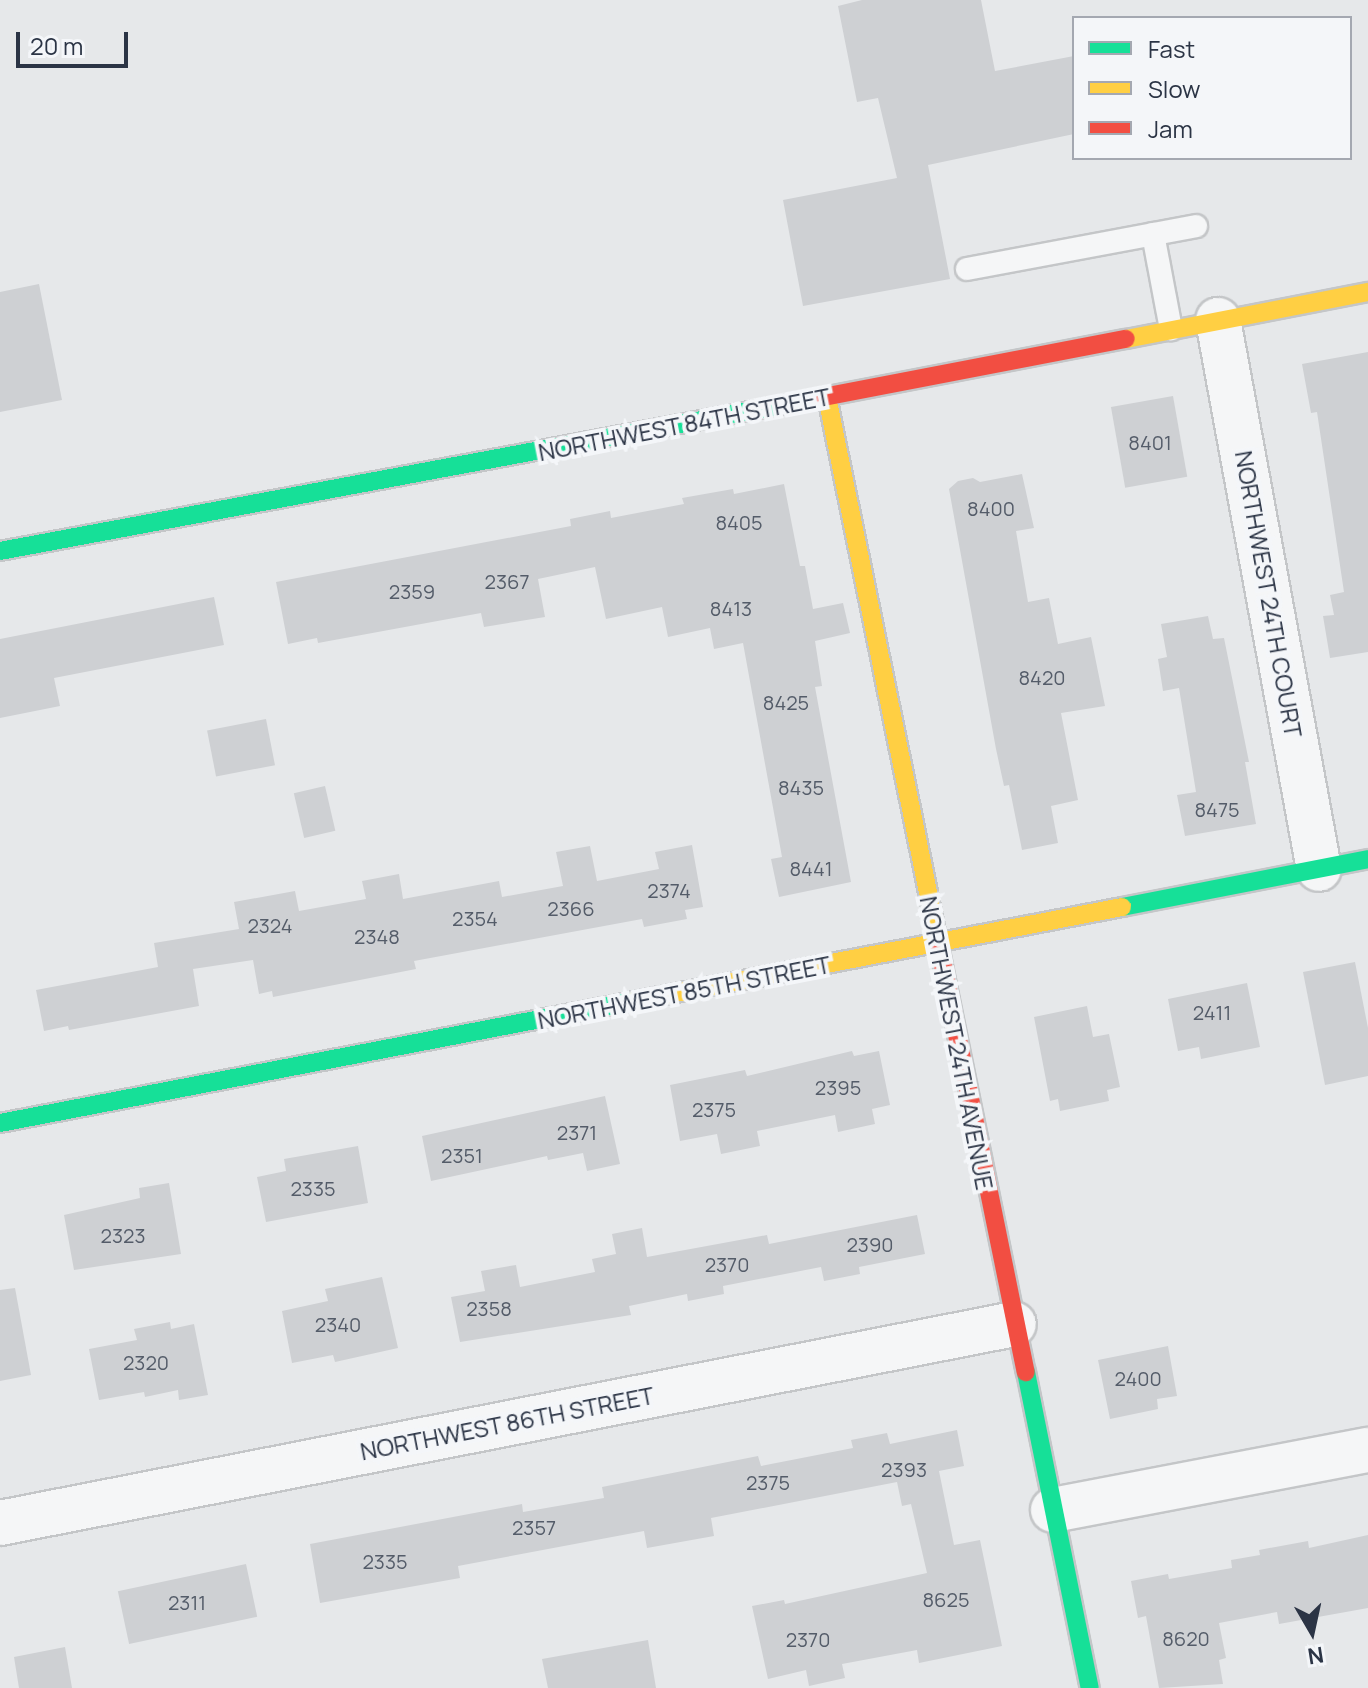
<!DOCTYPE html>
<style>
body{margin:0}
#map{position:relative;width:1368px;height:1688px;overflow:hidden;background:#e6e8ea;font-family:Manrope,sans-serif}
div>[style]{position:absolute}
.building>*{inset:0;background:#ced0d3;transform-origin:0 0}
.roads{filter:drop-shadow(2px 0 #c4c6c8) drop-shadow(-2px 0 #c4c6c8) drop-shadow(0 2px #c4c6c8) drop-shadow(0 -2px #c4c6c8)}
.lane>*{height:22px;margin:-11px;padding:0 11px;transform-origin:11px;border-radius:11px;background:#f5f6f7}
.street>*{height:44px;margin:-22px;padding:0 22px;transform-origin:22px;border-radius:22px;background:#f5f6f7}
.fast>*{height:18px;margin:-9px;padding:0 9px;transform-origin:9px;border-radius:9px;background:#16e098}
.slow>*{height:18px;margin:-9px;padding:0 9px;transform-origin:9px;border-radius:9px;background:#ffcf43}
.jam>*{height:18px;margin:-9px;padding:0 9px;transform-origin:9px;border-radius:9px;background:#f24e42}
span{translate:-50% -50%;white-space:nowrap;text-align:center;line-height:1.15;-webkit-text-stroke:8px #f4f6f9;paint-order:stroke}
.number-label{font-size:20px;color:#545c69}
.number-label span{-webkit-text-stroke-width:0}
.street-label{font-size:24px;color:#2b3445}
.legend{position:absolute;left:1072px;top:16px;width:280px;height:144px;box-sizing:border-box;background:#f4f6f9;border:2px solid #a4a8b1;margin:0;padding:10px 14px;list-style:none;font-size:24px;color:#2b3445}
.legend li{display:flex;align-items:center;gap:16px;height:40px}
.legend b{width:40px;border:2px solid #a4a8b1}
.north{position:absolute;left:1272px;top:1592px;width:80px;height:80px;-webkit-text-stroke:6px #f4f6f9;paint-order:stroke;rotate:171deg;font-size:22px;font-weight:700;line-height:32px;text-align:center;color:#2b3445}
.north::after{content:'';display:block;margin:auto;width:28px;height:36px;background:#2b3445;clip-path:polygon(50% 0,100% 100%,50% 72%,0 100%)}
.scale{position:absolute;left:16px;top:32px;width:112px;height:36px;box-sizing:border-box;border:4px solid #2b3445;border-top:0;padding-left:10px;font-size:24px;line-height:28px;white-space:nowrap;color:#2b3445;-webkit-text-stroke:6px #f4f6f9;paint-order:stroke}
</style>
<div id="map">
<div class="building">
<div style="clip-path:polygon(862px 0,981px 0,995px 71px,1074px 56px,1074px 134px,928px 165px,950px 279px,803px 306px,783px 200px,897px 178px,878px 98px,857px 102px,838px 6px)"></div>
<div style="clip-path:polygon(39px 284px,62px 400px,0 412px,0 292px)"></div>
<div style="clip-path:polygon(1368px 352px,1368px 652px,1330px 658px,1323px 616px,1334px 615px,1330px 595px,1344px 592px,1317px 412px,1311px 413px,1302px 364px)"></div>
<div style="left:1173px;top:396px;width:82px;height:63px;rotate:80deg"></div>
<div style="clip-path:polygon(1022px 474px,1034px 528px,1016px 531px,1028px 602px,1049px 598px,1058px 644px,1091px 637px,1105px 706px,1061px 713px,1078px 800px,1051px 806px,1058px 843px,1022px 850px,1009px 785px,1004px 786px,996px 749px,949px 489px,958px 481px,973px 478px,980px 482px)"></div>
<div style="clip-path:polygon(784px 484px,800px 566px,805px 566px,813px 609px,843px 603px,850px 633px,815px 641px,822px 686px,815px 687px,851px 882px,779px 897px,771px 859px,782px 857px,743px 643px,714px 649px,710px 628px,668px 637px,662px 607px,606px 619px,595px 567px,538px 579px,545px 617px,484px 627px,481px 613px,318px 643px,317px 638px,288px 644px,276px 582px,571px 526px,570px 519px,610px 511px,611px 518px,684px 504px,682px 498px,733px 489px,734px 494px)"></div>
<div style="clip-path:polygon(214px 597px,224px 645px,54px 678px,60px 706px,0 718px,0 639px)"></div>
<div style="clip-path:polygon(1208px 616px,1213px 639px,1224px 638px,1249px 762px,1245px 762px,1256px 824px,1185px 836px,1177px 795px,1196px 792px,1179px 688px,1163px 691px,1158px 659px,1167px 657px,1161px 624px)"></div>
<div style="left:266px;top:719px;width:47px;height:60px;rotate:79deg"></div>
<div style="left:325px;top:786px;width:46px;height:32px;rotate:77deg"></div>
<div style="clip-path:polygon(692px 845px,703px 907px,685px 910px,687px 919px,644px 927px,642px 919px,414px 961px,416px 969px,273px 997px,272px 991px,259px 994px,253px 960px,193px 969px,199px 1006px,69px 1030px,68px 1026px,44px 1031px,36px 990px,158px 967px,154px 943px,239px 929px,234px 902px,295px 891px,299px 911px,366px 899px,362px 881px,399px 874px,403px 899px,499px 881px,502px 897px,563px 886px,556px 852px,590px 846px,597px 881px,659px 869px,655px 852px)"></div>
<div style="clip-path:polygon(1355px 962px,1368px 1028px,1368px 1076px,1325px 1085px,1303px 972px)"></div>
<div style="clip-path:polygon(1247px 983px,1260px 1047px,1201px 1059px,1199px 1047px,1178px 1051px,1168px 999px)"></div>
<div style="clip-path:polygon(1087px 1006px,1093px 1037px,1109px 1034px,1120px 1087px,1107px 1090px,1109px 1101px,1060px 1111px,1058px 1099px,1050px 1101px,1034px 1017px)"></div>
<div style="clip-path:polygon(852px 1051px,854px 1056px,879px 1051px,890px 1105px,872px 1109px,875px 1124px,838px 1132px,835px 1115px,757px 1131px,760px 1146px,721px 1154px,717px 1134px,680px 1141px,670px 1085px,745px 1070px,747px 1076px)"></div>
<div style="clip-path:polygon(605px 1096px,620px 1164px,587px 1171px,583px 1153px,548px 1160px,547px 1156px,431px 1181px,422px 1136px)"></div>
<div style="clip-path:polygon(358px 1146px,368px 1203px,266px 1222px,257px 1177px,286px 1171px,284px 1159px)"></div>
<div style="clip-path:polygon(169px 1183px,181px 1254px,74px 1270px,64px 1215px,140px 1198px,139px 1188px)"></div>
<div style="clip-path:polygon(917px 1215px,925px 1254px,859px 1267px,860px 1274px,824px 1281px,821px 1267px,723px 1286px,724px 1294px,688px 1301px,687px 1294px,629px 1306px,631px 1315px,460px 1342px,451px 1297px,485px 1291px,481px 1271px,516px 1265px,520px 1287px,595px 1272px,592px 1259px,616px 1254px,612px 1234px,642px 1228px,647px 1257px,767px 1235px,769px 1244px)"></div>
<div style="clip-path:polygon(382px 1277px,398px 1348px,335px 1362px,333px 1355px,292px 1363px,282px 1311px,328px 1301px,325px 1289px)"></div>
<div style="clip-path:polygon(15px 1288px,31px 1375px,0 1381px,0 1290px)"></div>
<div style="clip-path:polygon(170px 1322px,171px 1329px,194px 1324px,208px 1395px,179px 1400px,178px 1390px,145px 1397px,144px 1392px,99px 1400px,89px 1349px,137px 1340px,134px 1329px)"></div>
<div style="clip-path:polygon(1168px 1346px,1177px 1396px,1157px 1399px,1158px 1409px,1110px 1419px,1098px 1360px)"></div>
<div style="clip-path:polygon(957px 1430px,964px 1466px,939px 1471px,954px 1545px,980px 1540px,1002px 1646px,919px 1663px,917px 1650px,842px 1664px,845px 1678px,809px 1686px,806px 1670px,768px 1679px,752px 1606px,784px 1600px,785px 1604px,927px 1573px,911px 1504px,902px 1506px,897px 1482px,711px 1518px,714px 1536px,647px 1548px,644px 1531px,458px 1566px,460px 1578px,320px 1603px,310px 1544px,522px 1504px,523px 1512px,604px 1498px,602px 1487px,758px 1456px,761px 1466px,853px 1448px,851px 1440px,887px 1433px,890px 1444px)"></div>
<div style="clip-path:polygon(1368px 1535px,1368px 1608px,1279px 1624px,1277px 1612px,1219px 1623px,1226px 1658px,1219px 1660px,1223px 1684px,1159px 1688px,1146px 1616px,1138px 1618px,1131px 1581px,1168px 1574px,1169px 1579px,1232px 1568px,1231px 1560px,1260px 1555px,1259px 1550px,1308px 1541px,1309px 1548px)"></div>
<div style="left:246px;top:1564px;width:54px;height:131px;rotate:78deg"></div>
<div style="clip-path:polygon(648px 1640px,656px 1688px,548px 1688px,542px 1659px)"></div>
<div style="clip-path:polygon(65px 1647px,72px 1688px,19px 1688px,14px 1657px)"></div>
</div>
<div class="roads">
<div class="lane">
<div style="left:1153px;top:234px;width:97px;rotate:79.3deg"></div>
<div style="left:967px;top:269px;width:233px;rotate:-10.6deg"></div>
</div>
<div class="street">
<div style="left:1218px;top:320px;width:558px;rotate:79.58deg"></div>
<div style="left:1053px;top:1510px;width:321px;rotate:-10.8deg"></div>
<div style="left:0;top:1523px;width:1033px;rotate:-11.1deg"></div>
</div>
<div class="fast">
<div style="left:0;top:551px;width:796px;rotate:-10.58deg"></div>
<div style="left:1122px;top:907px;width:251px;rotate:-11deg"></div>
<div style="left:0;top:1123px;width:646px;rotate:-10.89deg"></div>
<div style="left:1026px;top:1372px;width:322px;rotate:78.6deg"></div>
</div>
<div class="slow">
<div style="left:1126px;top:339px;width:247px;rotate:-11deg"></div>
<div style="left:827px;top:397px;width:560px;rotate:78.47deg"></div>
<div style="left:634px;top:1001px;width:497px;rotate:-10.9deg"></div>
</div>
<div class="jam">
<div style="left:782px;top:405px;width:350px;rotate:-10.9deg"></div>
<div style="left:939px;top:946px;width:435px;rotate:78.5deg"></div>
</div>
</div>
<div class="number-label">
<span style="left:1150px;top:442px">8401</span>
<span style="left:991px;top:508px">8400</span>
<span style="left:739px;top:522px">8405</span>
<span style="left:507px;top:581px">2367</span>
<span style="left:412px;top:591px">2359</span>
<span style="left:731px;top:608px">8413</span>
<span style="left:1042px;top:677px">8420</span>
<span style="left:786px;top:702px">8425</span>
<span style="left:801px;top:787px">8435</span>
<span style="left:1217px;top:809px">8475</span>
<span style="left:811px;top:868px">8441</span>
<span style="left:669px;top:890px">2374</span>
<span style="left:571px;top:908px">2366</span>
<span style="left:475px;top:918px">2354</span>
<span style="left:270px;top:925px">2324</span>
<span style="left:377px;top:936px">2348</span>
<span style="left:1212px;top:1012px">2411</span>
<span style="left:838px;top:1087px">2395</span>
<span style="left:714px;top:1109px">2375</span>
<span style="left:577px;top:1132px">2371</span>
<span style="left:462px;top:1155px">2351</span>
<span style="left:313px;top:1188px">2335</span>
<span style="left:123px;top:1235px">2323</span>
<span style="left:870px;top:1244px">2390</span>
<span style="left:727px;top:1264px">2370</span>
<span style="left:489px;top:1308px">2358</span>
<span style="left:338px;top:1324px">2340</span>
<span style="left:146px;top:1362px">2320</span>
<span style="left:1138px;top:1378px">2400</span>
<span style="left:904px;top:1469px">2393</span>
<span style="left:768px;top:1482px">2375</span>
<span style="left:534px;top:1527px">2357</span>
<span style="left:385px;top:1561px">2335</span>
<span style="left:946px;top:1599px">8625</span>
<span style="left:187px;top:1602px">2311</span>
<span style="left:1186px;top:1638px">8620</span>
<span style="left:808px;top:1639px">2370</span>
</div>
<div class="street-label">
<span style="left:684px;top:424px;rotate:-11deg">NORTHWEST 84TH STREET</span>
<span style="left:1269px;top:594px;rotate:80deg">NORTHWEST 24TH COURT</span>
<span style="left:684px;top:992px;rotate:-11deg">NORTHWEST 85TH STREET</span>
<span style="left:957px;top:1043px;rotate:79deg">NORTHWEST 24TH AVENUE</span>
<span style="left:507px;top:1423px;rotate:-11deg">NORTHWEST 86TH STREET</span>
</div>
<ul class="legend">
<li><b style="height:10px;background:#16e098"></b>Fast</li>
<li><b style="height:10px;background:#ffcf43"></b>Slow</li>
<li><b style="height:10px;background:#f24e42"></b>Jam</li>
</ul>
<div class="north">N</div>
<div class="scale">20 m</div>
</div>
